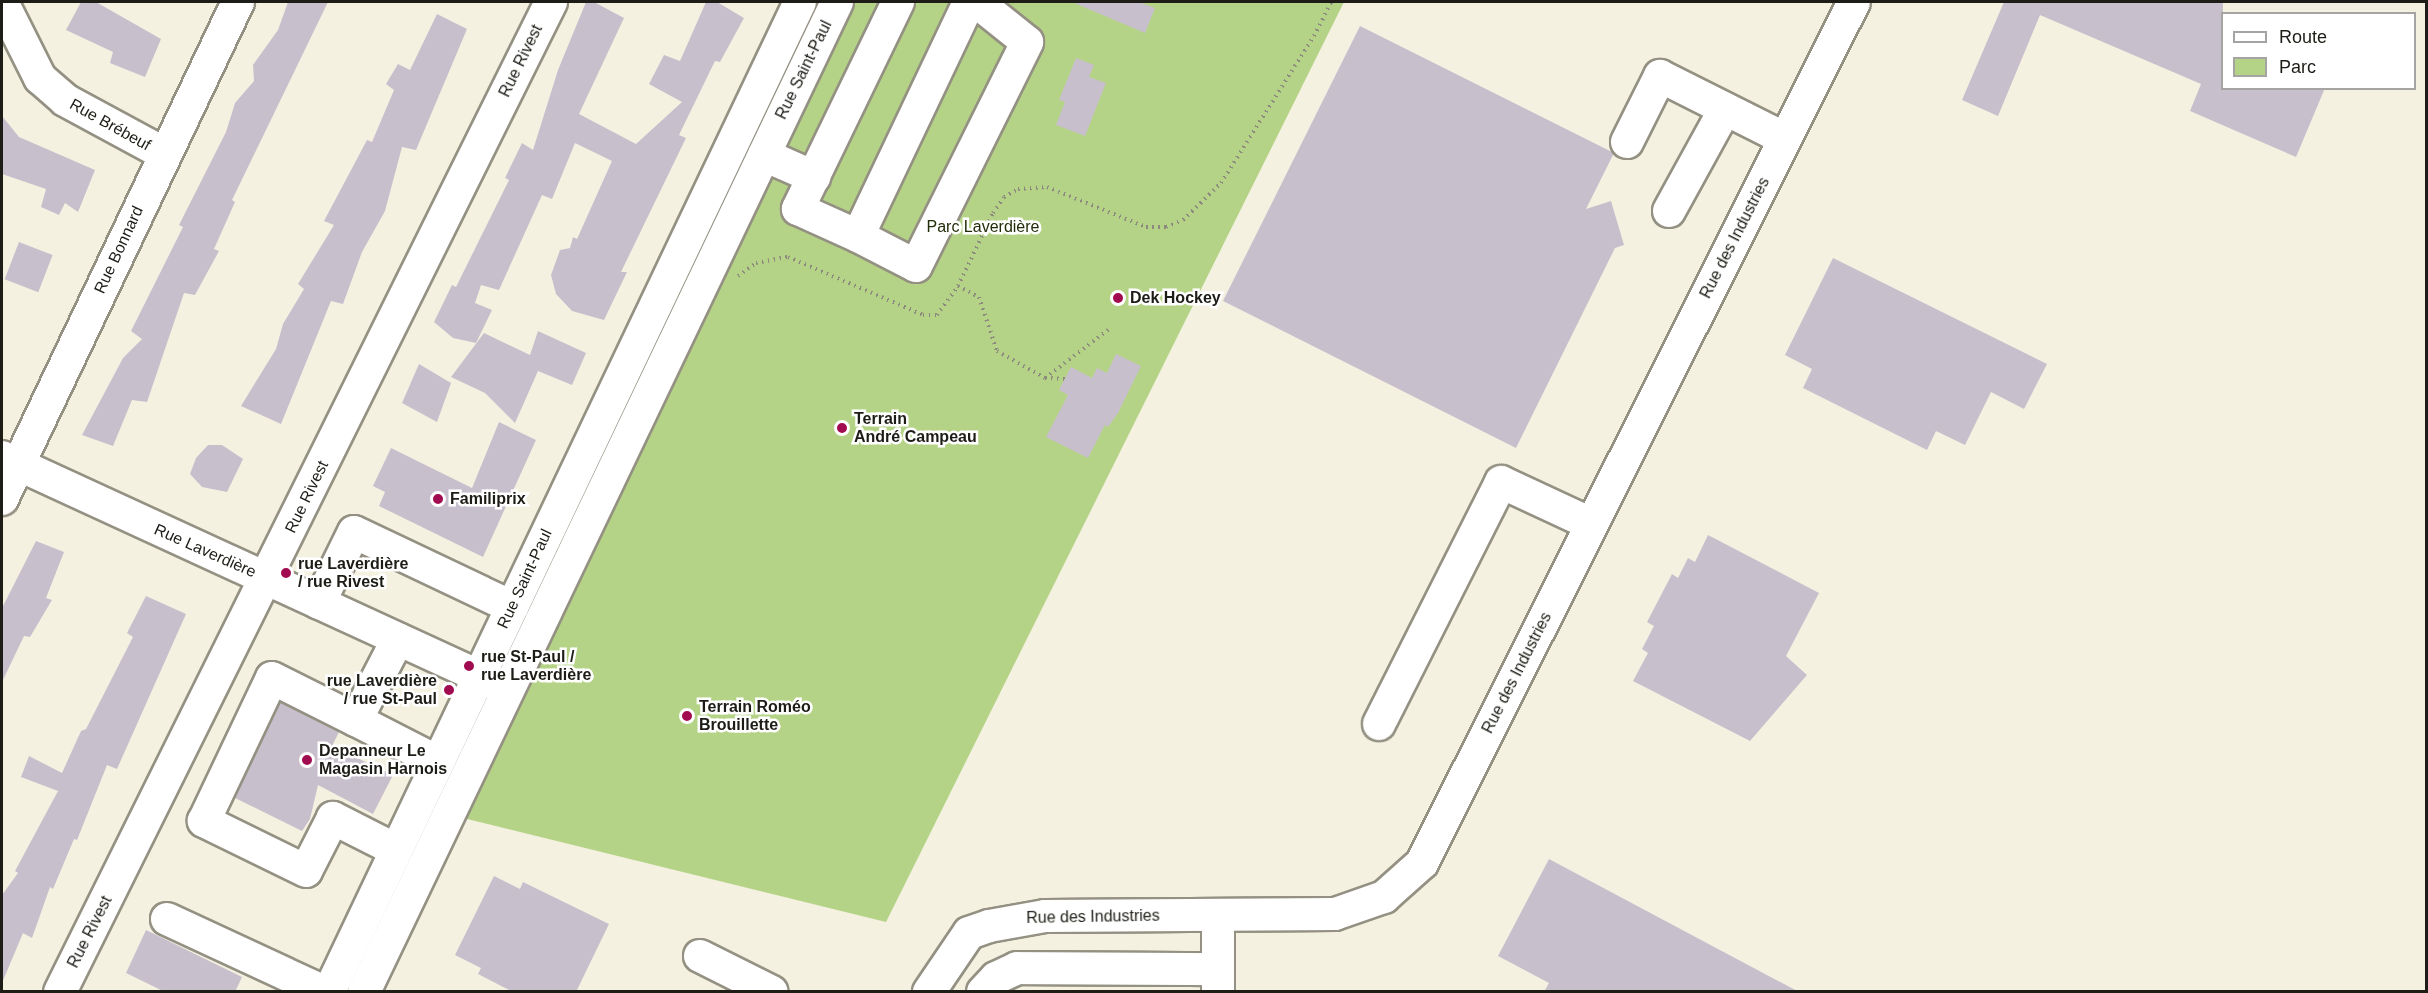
<!DOCTYPE html>
<meta charset="utf-8">
<style>
body{margin:0}
#map{position:relative;width:2428px;height:993px;overflow:hidden;background:#f4f1e1;font-family:Arial,sans-serif}
div>[style]{position:absolute}
.green>*{inset:0;background:#b5d386}
.building>*{inset:0;background:#c8bfcd;transform-origin:0 0}
.path>*{height:4px;margin-top:-2px;transform-origin:0;background:repeating-linear-gradient(90deg,#8c8a7f 0 1.5px,transparent 0 6px)}
.roads{filter:drop-shadow(2px 0 #949183) drop-shadow(-2px 0 #949183) drop-shadow(0 2px #949183) drop-shadow(0 -2px #949183)}
.minor>*{height:32px;margin:-16px;padding:0 16px;transform-origin:16px;border-radius:16px;background:#fff}
.dots>*{width:16px;height:16px;translate:-50% -50%;box-sizing:border-box;border:3px solid #fff;border-radius:50%}
span{translate:-50% -50%;white-space:nowrap;text-align:center;line-height:1.15;-webkit-text-stroke:5px #fff;paint-order:stroke}
.street-label{font-size:16px;color:#1d1c16}
.park-label{font-size:16px;color:#222e09}
.poi-label{font-size:16px;color:#1d1c16;font-weight:700}
.left{translate:0 -50%;text-align:left}
.right{translate:-100% -50%;text-align:right}
.frame{position:absolute;inset:0;border:3px solid #1d1c16;pointer-events:none}
.legend{position:absolute;left:2221px;top:12px;width:195px;height:78px;box-sizing:border-box;background:#fff;border:2px solid #a5a4a2;margin:0;padding:8px 10px;list-style:none;font-size:18px;color:#1d1c16}
.legend li{display:flex;align-items:center;gap:12px;height:30px}
.legend b{width:30px;border:2px solid #a5a4a2}
</style>
<div id="map">
<div class="green">
<div style="clip-path:polygon(844px 2px,1344px 2px,886px 922px,455px 816px)"></div>
</div>
<div class="building">
<div style="clip-path:polygon(81px 2px,96px 2px,161px 39px,145px 77px,110px 63px,113px 52px,66px 30px)"></div>
<div style="clip-path:polygon(288px 2px,328px 2px,232px 200px,235px 202px,214px 249px,219px 251px,195px 295px,184px 293px,147px 402px,132px 400px,113px 446px,82px 435px,123px 358px,142px 339px,131px 331px,183px 227px,179px 225px,226px 132px,235px 103px,254px 81px,253px 65px,278px 30px)"></div>
<div style="clip-path:polygon(586px 2px,594px 2px,624px 18px,579px 114px,636px 144px,682px 102px,649px 84px,664px 55px,680px 61px,706px 2px,717px 2px,744px 18px,720px 62px,715px 61px,679px 135px,686px 138px,621px 272px,627px 272px,604px 320px,572px 311px,556px 294px,551px 275px,560px 250px,570px 248px,573px 237px,577px 239px,612px 161px,575px 143px,552px 199px,542px 195px,499px 290px,481px 285px,475px 303px,492px 310px,476px 343px,453px 338px,434px 322px,452px 285px,456px 287px,509px 180px,505px 178px,522px 143px,533px 150px,558px 70px)"></div>
<div style="clip-path:polygon(1072px 2px,1139px 2px,1155px 8px,1145px 33px)"></div>
<div style="clip-path:polygon(2004px 2px,2223px 2px,2223px 88px,2325px 88px,2296px 157px,2190px 111px,2201px 84px,2040px 15px,1998px 116px,1962px 100px)"></div>
<div style="clip-path:polygon(437px 14px,467px 29px,416px 150px,402px 147px,385px 211px,362px 252px,343px 304px,331px 301px,281px 424px,241px 406px,276px 349px,283px 324px,304px 289px,298px 284px,334px 225px,324px 221px,367px 140px,372px 142px,394px 90px,386px 84px,398px 64px,410px 70px)"></div>
<div style="clip-path:polygon(1360px 26px,1614px 153px,1586px 209px,1611px 201px,1624px 245px,1615px 248px,1516px 448px,1223px 301px)"></div>
<div style="clip-path:polygon(1076px 58px,1094px 65px,1089px 77px,1106px 83px,1085px 136px,1056px 125px,1065px 102px,1059px 100px)"></div>
<div style="clip-path:polygon(2px 116px,19px 137px,95px 170px,78px 212px,65px 203px,59px 215px,41px 207px,46px 189px,2px 174px)"></div>
<div style="left:19px;top:242px;width:36px;height:40px;rotate:21deg"></div>
<div style="clip-path:polygon(1833px 258px,2047px 364px,2024px 409px,1991px 392px,1965px 445px,1936px 431px,1927px 450px,1803px 388px,1812px 369px,1785px 355px)"></div>
<div style="clip-path:polygon(538px 331px,586px 353px,572px 385px,538px 371px,515px 423px,485px 393px,451px 377px,484px 333px,530px 355px)"></div>
<div style="clip-path:polygon(1116px 354px,1141px 366px,1118px 413px,1108px 427px,1105px 425px,1088px 458px,1046px 437px,1068px 395px,1059px 390px,1071px 367px,1092px 378px,1097px 368px,1107px 373px)"></div>
<div style="clip-path:polygon(419px 364px,451px 383px,437px 422px,402px 403px)"></div>
<div style="clip-path:polygon(499px 422px,536px 440px,483px 557px,379px 506px,385px 492px,373px 486px,391px 448px,472px 488px)"></div>
<div style="clip-path:polygon(208px 445px,222px 445px,243px 459px,227px 492px,202px 487px,190px 474px,196px 458px)"></div>
<div style="clip-path:polygon(1708px 535px,1819px 593px,1786px 656px,1807px 675px,1750px 741px,1633px 681px,1648px 653px,1642px 649px,1654px 626px,1647px 622px,1672px 574px,1678px 578px,1688px 558px,1695px 562px)"></div>
<div style="clip-path:polygon(36px 541px,64px 552px,46px 598px,52px 600px,30px 637px,24px 636px,2px 682px,2px 608px)"></div>
<div style="clip-path:polygon(146px 596px,186px 614px,117px 769px,107px 765px,77px 840px,74px 839px,53px 889px,50px 887px,32px 938px,23px 933px,2px 983px,2px 895px,18px 873px,15px 871px,58px 791px,21px 777px,29px 756px,62px 773px,81px 731px,86px 729px,133px 637px,127px 633px)"></div>
<div style="clip-path:polygon(280px 702px,339px 732px,332px 746px,393px 775px,373px 814px,318px 785px,310px 819px,302px 831px,235px 798px)"></div>
<div style="clip-path:polygon(1549px 859px,1799px 992px,1544px 992px,1549px 983px,1498px 956px)"></div>
<div style="clip-path:polygon(494px 876px,520px 889px,523px 882px,609px 924px,576px 992px,513px 992px,478px 974px,481px 968px,455px 955px)"></div>
<div style="clip-path:polygon(146px 930px,242px 977px,235px 992px,165px 992px,126px 973px)"></div>
</div>
<div class="path">
<div style="left:738px;top:276px;width:22px;rotate:-36deg"></div>
<div style="left:756px;top:263px;width:33px;rotate:-11deg"></div>
<div style="left:788px;top:257px;width:147px;rotate:23.2deg"></div>
<div style="left:923px;top:315px;width:14px"></div>
<div style="left:937px;top:315px;width:36px;rotate:-54deg"></div>
<div style="left:958px;top:286px;width:81px;rotate:-64.4deg"></div>
<div style="left:993px;top:213px;width:19px;rotate:-55deg"></div>
<div style="left:1004px;top:197px;width:16px;rotate:-30deg"></div>
<div style="left:1018px;top:189px;width:29px;rotate:-4deg"></div>
<div style="left:1047px;top:187px;width:107px;rotate:22deg"></div>
<div style="left:1146px;top:227px;width:20px"></div>
<div style="left:1166px;top:227px;width:18px;rotate:-22deg"></div>
<div style="left:1183px;top:220px;width:53px;rotate:-44.2deg"></div>
<div style="left:1221px;top:183px;width:174px;rotate:-57.7deg"></div>
<div style="left:1314px;top:36px;width:38px;rotate:-63deg"></div>
<div style="left:958px;top:286px;width:24px;rotate:28deg"></div>
<div style="left:979px;top:297px;width:57px;rotate:71.6deg"></div>
<div style="left:997px;top:351px;width:55px;rotate:29.4deg"></div>
<div style="left:1045px;top:378px;width:20px;rotate:3deg"></div>
<div style="left:1045px;top:378px;width:81px;rotate:-37.4deg"></div>
</div>
<div class="roads">
<div class="minor">
<div style="left:2px;top:2px;width:85px;rotate:63.4deg"></div>
<div style="left:40px;top:78px;width:33px;rotate:41deg"></div>
<div style="left:65px;top:100px;width:114px;rotate:28.4deg"></div>
<div style="left:898px;top:2px;width:230px;rotate:115.8deg"></div>
<div style="left:798px;top:209px;width:66px;rotate:24.2deg"></div>
<div style="left:858px;top:236px;width:259px;rotate:-64.6deg"></div>
<div style="left:1627px;top:142px;width:74px;rotate:-63.4deg"></div>
<div style="left:1660px;top:76px;width:140px;rotate:26.7deg"></div>
<div style="left:764px;top:155px;width:55px;rotate:23.7deg"></div>
<div style="left:1669px;top:211px;width:116px;rotate:-61.2deg"></div>
<div style="left:858px;top:236px;width:65px;rotate:27.3deg"></div>
<div style="left:916px;top:266px;width:250px;rotate:-63.6deg"></div>
<div style="left:1027px;top:42px;width:64px;rotate:-141.3deg"></div>
<div style="left:2px;top:457px;width:544px;rotate:24.68deg"></div>
<div style="left:2px;top:499px;width:550px;rotate:-64.6deg"></div>
<div style="left:319px;top:603px;width:79px;rotate:-63.8deg"></div>
<div style="left:354px;top:532px;width:175px;rotate:25.4deg"></div>
<div style="left:356px;top:720px;width:92px;rotate:27.1deg"></div>
<div style="left:1379px;top:724px;width:271px;rotate:-63.2deg"></div>
<div style="left:1501px;top:482px;width:99px;rotate:25deg"></div>
<div style="left:396px;top:850px;width:71px;rotate:-153.1deg"></div>
<div style="left:333px;top:818px;width:59px;rotate:117deg"></div>
<div style="left:306px;top:871px;width:114px;rotate:-153.9deg"></div>
<div style="left:204px;top:821px;width:158px;rotate:-64.6deg"></div>
<div style="left:272px;top:678px;width:94px;rotate:26.6deg"></div>
<div style="left:356px;top:720px;width:91px;rotate:-62.6deg"></div>
<div style="left:1218px;top:915px;width:77px;rotate:90deg"></div>
<div style="left:167px;top:919px;width:173px;rotate:24.9deg"></div>
<div style="left:700px;top:956px;width:80px;rotate:26.6deg"></div>
<div style="left:60px;top:992px;width:1105px;rotate:-63.62deg"></div>
<div style="left:329px;top:992px;width:1096px;rotate:-64.56deg"></div>
<div style="left:364px;top:992px;width:1097px;rotate:-64.46deg"></div>
<div style="left:929px;top:992px;width:71px;rotate:-55.9deg"></div>
<div style="left:969px;top:933px;width:21px;rotate:-19deg"></div>
<div style="left:989px;top:926px;width:57px;rotate:-10.1deg"></div>
<div style="left:1045px;top:916px;width:290px;rotate:-0.4deg"></div>
<div style="left:1335px;top:914px;width:52px;rotate:-19.1deg"></div>
<div style="left:1384px;top:897px;width:51px;rotate:-41.8deg"></div>
<div style="left:1422px;top:863px;width:963px;rotate:-63.36deg"></div>
<div style="left:983px;top:992px;width:19px;rotate:-47deg"></div>
<div style="left:996px;top:978px;width:23px;rotate:-25deg"></div>
<div style="left:1017px;top:968px;width:201px;rotate:0.3deg"></div>
</div>
</div>
<div class="dots">
<div style="left:1118px;top:298px;background:#a10b4f"></div>
<div style="left:842px;top:428px;background:#a10b4f"></div>
<div style="left:438px;top:499px;background:#a10b4f"></div>
<div style="left:286px;top:573px;background:#a10b4f"></div>
<div style="left:469px;top:666px;background:#a10b4f"></div>
<div style="left:449px;top:690px;background:#a10b4f"></div>
<div style="left:687px;top:716px;background:#a10b4f"></div>
<div style="left:307px;top:760px;background:#a10b4f"></div>
</div>
<div class="street-label">
<span style="left:521px;top:61px;rotate:-64deg">Rue Rivest</span>
<span style="left:804px;top:70px;rotate:-64deg">Rue Saint-Paul</span>
<span style="left:110px;top:125px;rotate:29deg">Rue Brébeuf</span>
<span style="left:1735px;top:238px;rotate:-63deg">Rue des Industries</span>
<span style="left:119px;top:250px;rotate:-65deg">Rue Bonnard</span>
<span style="left:307px;top:497px;rotate:-64deg">Rue Rivest</span>
<span style="left:205px;top:551px;rotate:24deg">Rue Laverdière</span>
<span style="left:525px;top:579px;rotate:-65deg">Rue Saint-Paul</span>
<span style="left:1517px;top:673px;rotate:-63deg">Rue des Industries</span>
<span style="left:1093px;top:917px;rotate:-1deg">Rue des Industries</span>
<span style="left:90px;top:932px;rotate:-63deg">Rue Rivest</span>
</div>
<div class="park-label">
<span style="left:983px;top:227px">Parc Laverdière</span>
</div>
<div class="poi-label">
<span class="left" style="left:1130px;top:298px">Dek Hockey</span>
<span class="left" style="left:854px;top:428px">Terrain<br>André Campeau</span>
<span class="left" style="left:450px;top:499px">Familiprix</span>
<span class="left" style="left:298px;top:573px">rue Laverdière<br>/ rue Rivest</span>
<span class="left" style="left:481px;top:666px">rue St-Paul /<br>rue Laverdière</span>
<span class="right" style="left:437px;top:690px">rue Laverdière<br>/ rue St-Paul</span>
<span class="left" style="left:699px;top:716px">Terrain Roméo<br>Brouillette</span>
<span class="left" style="left:319px;top:760px">Depanneur Le<br>Magasin Harnois</span>
</div>
<div class="frame"></div>
<ul class="legend">
<li><b style="height:8px;background:#fff"></b>Route</li>
<li><b style="height:16px;background:#b5d386"></b>Parc</li>
</ul>
</div>
